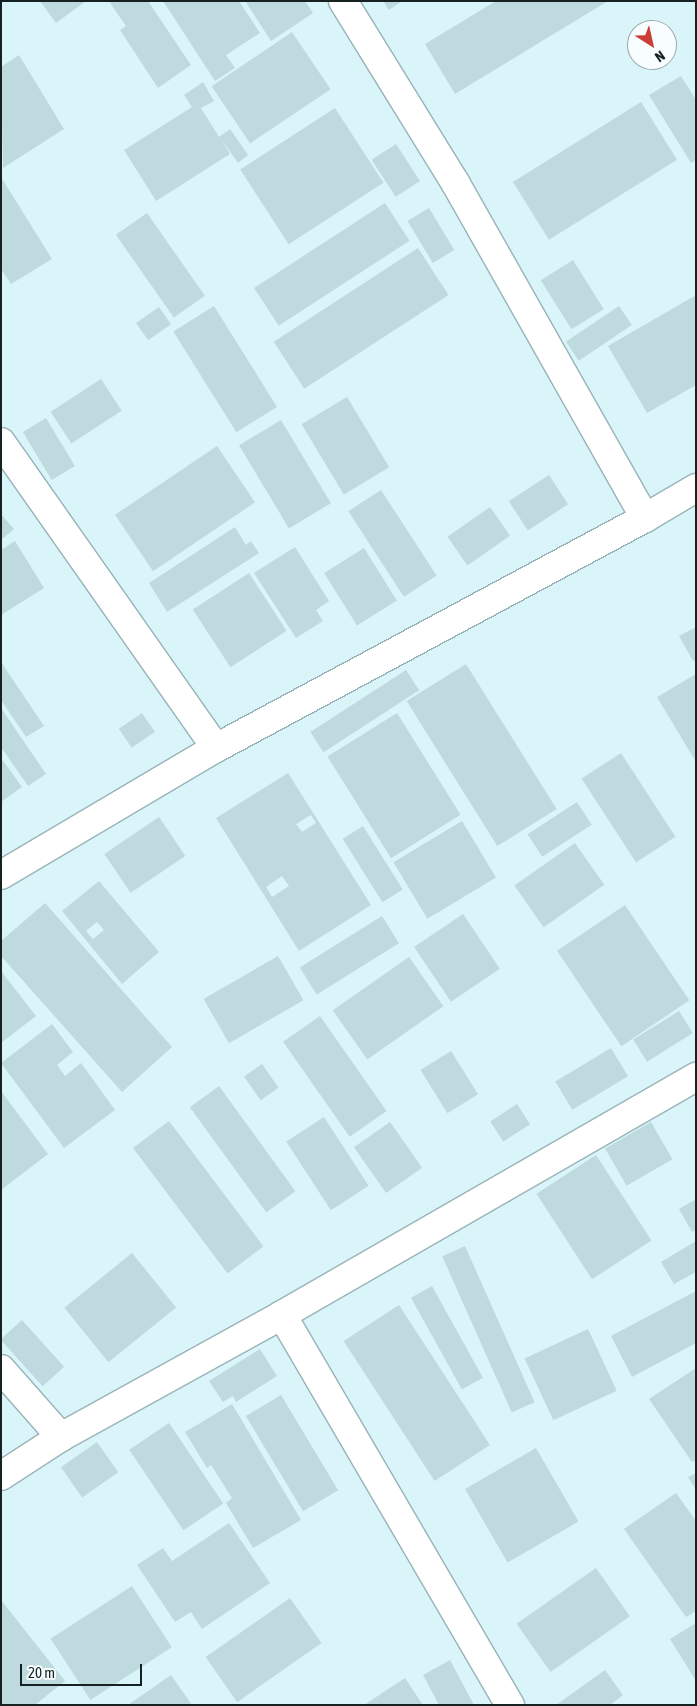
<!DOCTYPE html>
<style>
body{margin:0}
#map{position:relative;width:697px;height:1706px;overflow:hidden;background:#d9f5fa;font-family:"Asap Condensed",sans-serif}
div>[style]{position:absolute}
.building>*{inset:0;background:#bedade;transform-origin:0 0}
.roads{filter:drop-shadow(1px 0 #98b3b7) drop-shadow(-1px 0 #98b3b7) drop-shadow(0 1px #98b3b7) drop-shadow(0 -1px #98b3b7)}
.street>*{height:28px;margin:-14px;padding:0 14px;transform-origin:14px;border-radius:14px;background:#fff}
span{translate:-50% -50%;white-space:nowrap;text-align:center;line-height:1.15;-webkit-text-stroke:4px #f8feff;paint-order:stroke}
.frame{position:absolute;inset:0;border:2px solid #162122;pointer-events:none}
.north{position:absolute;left:627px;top:20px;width:50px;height:50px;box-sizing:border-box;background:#f8feff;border:1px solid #9ea6a7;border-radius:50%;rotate:145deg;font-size:14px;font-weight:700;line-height:20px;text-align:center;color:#162122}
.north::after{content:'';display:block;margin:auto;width:18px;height:22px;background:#cb3d36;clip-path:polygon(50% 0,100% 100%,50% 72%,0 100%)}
.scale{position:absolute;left:20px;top:1664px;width:122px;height:22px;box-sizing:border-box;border:2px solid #162122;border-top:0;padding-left:6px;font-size:15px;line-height:18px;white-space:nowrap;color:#162122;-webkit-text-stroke:4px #f8feff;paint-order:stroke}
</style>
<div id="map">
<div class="building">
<div style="clip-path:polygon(40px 1px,86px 1px,56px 23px)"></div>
<div style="clip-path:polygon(113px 1px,148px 1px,191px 65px,158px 88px,120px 30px,126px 26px,110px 3px)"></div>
<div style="clip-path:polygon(163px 1px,239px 1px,260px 33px,226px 55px,235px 68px,215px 81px)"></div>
<div style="clip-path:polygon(245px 1px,305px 1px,313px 13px,271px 41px)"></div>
<div style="clip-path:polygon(383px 1px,402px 1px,389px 10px)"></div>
<div style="clip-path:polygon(496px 1px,608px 1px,455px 94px,425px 44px)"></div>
<div style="left:292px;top:32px;width:69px;height:97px;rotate:56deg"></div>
<div style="clip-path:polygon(19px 55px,64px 129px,3px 168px,1px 67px)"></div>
<div style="clip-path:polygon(681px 76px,696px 100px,696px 160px,691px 163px,649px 95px)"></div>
<div style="clip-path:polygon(203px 82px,214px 101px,201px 108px,219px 137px,230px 129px,248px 155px,238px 163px,221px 139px,230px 154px,156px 201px,124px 150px,192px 107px,184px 95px)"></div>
<div style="left:641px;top:102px;width:68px;height:151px;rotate:58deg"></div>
<div style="left:335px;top:108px;width:89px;height:113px;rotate:57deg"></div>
<div style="left:396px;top:144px;width:44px;height:29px;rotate:57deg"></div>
<div style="clip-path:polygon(1px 177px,52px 259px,11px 284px,1px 269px)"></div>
<div style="left:385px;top:203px;width:45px;height:156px;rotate:57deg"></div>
<div style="left:429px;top:208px;width:49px;height:25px;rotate:59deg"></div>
<div style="left:147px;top:213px;width:101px;height:38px;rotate:55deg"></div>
<div style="left:418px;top:248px;width:56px;height:172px;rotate:57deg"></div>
<div style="left:573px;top:260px;width:58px;height:38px;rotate:58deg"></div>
<div style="clip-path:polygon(696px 295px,696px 385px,647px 413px,608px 346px)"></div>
<div style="left:214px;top:306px;width:119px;height:48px;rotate:58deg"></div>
<div style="left:619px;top:306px;width:23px;height:64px;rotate:56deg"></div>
<div style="left:159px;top:307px;width:21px;height:28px;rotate:55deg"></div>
<div style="left:101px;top:379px;width:38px;height:60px;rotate:57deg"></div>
<div style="left:347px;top:397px;width:82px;height:53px;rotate:59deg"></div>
<div style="left:46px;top:418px;width:56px;height:27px;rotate:59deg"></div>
<div style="left:281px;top:420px;width:97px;height:49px;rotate:59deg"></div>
<div style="left:217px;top:446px;width:68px;height:123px;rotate:56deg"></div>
<div style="left:549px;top:475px;width:35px;height:48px;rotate:57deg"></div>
<div style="left:381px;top:490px;width:102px;height:39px;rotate:57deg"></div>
<div style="left:490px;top:507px;width:35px;height:52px;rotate:55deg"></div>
<div style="clip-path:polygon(1px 514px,14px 529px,1px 540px)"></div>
<div style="clip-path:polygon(235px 527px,246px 545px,251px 541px,259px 553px,167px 612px,149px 583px)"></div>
<div style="clip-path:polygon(15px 541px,44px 588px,1px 615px,1px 550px)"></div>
<div style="clip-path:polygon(295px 547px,329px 601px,316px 610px,323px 621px,296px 638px,254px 573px)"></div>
<div style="left:364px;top:548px;width:62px;height:47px;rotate:58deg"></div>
<div style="left:249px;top:573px;width:69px;height:67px;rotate:57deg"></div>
<div style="clip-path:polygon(696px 627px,696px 660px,693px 661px,679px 636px)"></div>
<div style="clip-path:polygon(1px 662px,44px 726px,26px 737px,1px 700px)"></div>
<div style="left:466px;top:664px;width:171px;height:70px;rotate:58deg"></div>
<div style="left:406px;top:670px;width:24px;height:114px;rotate:57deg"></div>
<div style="clip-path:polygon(696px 674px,696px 762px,657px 697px)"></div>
<div style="clip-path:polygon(1px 708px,46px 774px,28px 786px,1px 747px)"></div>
<div style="left:142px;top:713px;width:23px;height:28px;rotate:56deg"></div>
<div style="left:397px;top:713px;width:120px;height:82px;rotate:58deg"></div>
<div style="left:621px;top:753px;width:100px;height:47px;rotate:57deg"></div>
<div style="clip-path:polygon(1px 758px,22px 787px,1px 802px)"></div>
<div style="clip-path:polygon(evenodd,288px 773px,371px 905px,299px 951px,216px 818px,288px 773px,311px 815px,316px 823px,302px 832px,296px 824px,311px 815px,288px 773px,282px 876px,289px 886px,272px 897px,266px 887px,282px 876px)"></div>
<div style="left:577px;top:802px;width:27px;height:59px;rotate:57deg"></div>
<div style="left:159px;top:817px;width:47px;height:66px;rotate:56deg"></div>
<div style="left:462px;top:821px;width:66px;height:80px;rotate:59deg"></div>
<div style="left:363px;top:826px;width:75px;height:24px;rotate:58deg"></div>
<div style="left:575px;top:843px;width:51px;height:74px;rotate:55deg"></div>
<div style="clip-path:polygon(evenodd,99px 881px,159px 952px,122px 984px,62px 911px,99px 881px,97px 922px,104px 930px,93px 939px,86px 931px,97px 922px)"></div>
<div style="clip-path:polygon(45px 903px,172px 1047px,122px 1092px,1px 956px,1px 941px)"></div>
<div style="left:625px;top:905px;width:115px;height:82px;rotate:56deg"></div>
<div style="left:463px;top:914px;width:66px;height:59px;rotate:56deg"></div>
<div style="left:382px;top:916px;width:32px;height:97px;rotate:58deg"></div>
<div style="left:278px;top:956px;width:51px;height:86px;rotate:60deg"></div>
<div style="left:409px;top:957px;width:60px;height:93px;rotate:55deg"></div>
<div style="clip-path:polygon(1px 971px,36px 1016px,1px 1043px)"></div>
<div style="left:679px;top:1011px;width:26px;height:54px;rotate:58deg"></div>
<div style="left:320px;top:1016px;width:116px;height:45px;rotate:55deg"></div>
<div style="clip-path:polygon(52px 1024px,73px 1052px,57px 1065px,65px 1076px,81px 1063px,115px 1110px,64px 1148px,1px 1063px)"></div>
<div style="left:611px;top:1048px;width:33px;height:65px;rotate:59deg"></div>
<div style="left:451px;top:1051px;width:51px;height:36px;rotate:58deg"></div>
<div style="left:262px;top:1064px;width:29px;height:22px;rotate:55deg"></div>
<div style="left:219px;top:1086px;width:130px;height:36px;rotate:54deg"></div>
<div style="clip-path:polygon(1px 1091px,48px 1154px,1px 1190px)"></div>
<div style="left:517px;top:1104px;width:24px;height:32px;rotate:57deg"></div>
<div style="left:324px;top:1117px;width:82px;height:45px;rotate:57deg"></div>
<div style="left:169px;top:1121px;width:157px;height:45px;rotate:53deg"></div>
<div style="left:390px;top:1122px;width:56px;height:44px;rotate:55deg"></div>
<div style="left:651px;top:1122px;width:43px;height:53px;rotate:60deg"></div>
<div style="left:596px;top:1155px;width:102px;height:71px;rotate:57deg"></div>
<div style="clip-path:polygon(696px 1199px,696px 1230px,692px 1232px,679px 1209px)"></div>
<div style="clip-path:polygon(696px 1241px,696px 1272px,674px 1284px,661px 1262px)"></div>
<div style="left:465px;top:1246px;width:171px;height:25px;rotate:66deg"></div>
<div style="left:132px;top:1253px;width:70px;height:87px;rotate:51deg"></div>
<div style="left:432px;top:1286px;width:105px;height:24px;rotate:61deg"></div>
<div style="clip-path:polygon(696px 1291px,696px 1343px,632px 1377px,611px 1336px)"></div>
<div style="left:399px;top:1305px;width:167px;height:66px;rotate:57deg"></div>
<div style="left:22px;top:1320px;width:63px;height:29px;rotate:48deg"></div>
<div style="left:588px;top:1329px;width:68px;height:70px;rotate:65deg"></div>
<div style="clip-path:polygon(260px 1349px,277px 1376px,236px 1402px,233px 1396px,223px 1402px,209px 1381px)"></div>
<div style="clip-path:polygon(696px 1368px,696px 1460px,692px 1462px,649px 1399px)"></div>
<div style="left:281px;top:1395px;width:111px;height:41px;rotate:59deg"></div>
<div style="clip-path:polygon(232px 1404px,301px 1520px,253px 1548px,226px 1503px,232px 1498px,211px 1465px,207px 1468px,185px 1432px)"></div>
<div style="left:169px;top:1423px;width:97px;height:48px;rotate:56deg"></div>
<div style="left:97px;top:1442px;width:37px;height:44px;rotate:55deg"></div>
<div style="left:536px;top:1448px;width:85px;height:82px;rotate:60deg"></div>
<div style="clip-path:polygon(696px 1473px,696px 1490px,688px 1477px)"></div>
<div style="clip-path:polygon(676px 1493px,696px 1521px,696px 1611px,686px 1617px,624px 1529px)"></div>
<div style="clip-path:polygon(229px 1523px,270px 1583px,202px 1629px,191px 1612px,175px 1622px,137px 1565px,163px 1548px,172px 1561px)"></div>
<div style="left:596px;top:1568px;width:59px;height:97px;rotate:55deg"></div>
<div style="left:132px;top:1586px;width:73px;height:97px;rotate:57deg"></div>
<div style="left:290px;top:1598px;width:55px;height:103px;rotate:55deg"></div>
<div style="clip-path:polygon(1px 1600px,65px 1681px,35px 1705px,1px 1705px)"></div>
<div style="clip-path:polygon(696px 1623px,696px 1681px,670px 1639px)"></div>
<div style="clip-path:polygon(450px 1660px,474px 1705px,439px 1705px,423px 1675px)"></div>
<div style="clip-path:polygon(605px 1670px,623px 1695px,610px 1705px,556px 1705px)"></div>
<div style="clip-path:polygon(171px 1675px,192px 1705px,128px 1705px)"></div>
<div style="clip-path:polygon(405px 1678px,423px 1705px,364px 1705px)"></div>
</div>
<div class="roads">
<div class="street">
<div style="left:343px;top:1px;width:215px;rotate:58.3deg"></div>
<div style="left:456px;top:184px;width:384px;rotate:60.5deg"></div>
<div style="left:1px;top:442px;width:374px;rotate:54.9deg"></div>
<div style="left:1px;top:875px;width:250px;rotate:-30.6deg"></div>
<div style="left:216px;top:748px;width:487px;rotate:-28.2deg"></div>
<div style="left:645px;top:518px;width:59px;rotate:-30.5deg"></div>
<div style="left:282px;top:1315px;width:452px;rotate:59.7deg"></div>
<div style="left:1px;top:1369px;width:91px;rotate:48.6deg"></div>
<div style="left:1px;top:1476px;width:72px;rotate:-33deg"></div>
<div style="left:61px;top:1437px;width:252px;rotate:-28.9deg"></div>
<div style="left:282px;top:1315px;width:478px;rotate:-29.9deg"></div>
</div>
</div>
<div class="frame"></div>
<div class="north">N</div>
<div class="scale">20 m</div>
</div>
